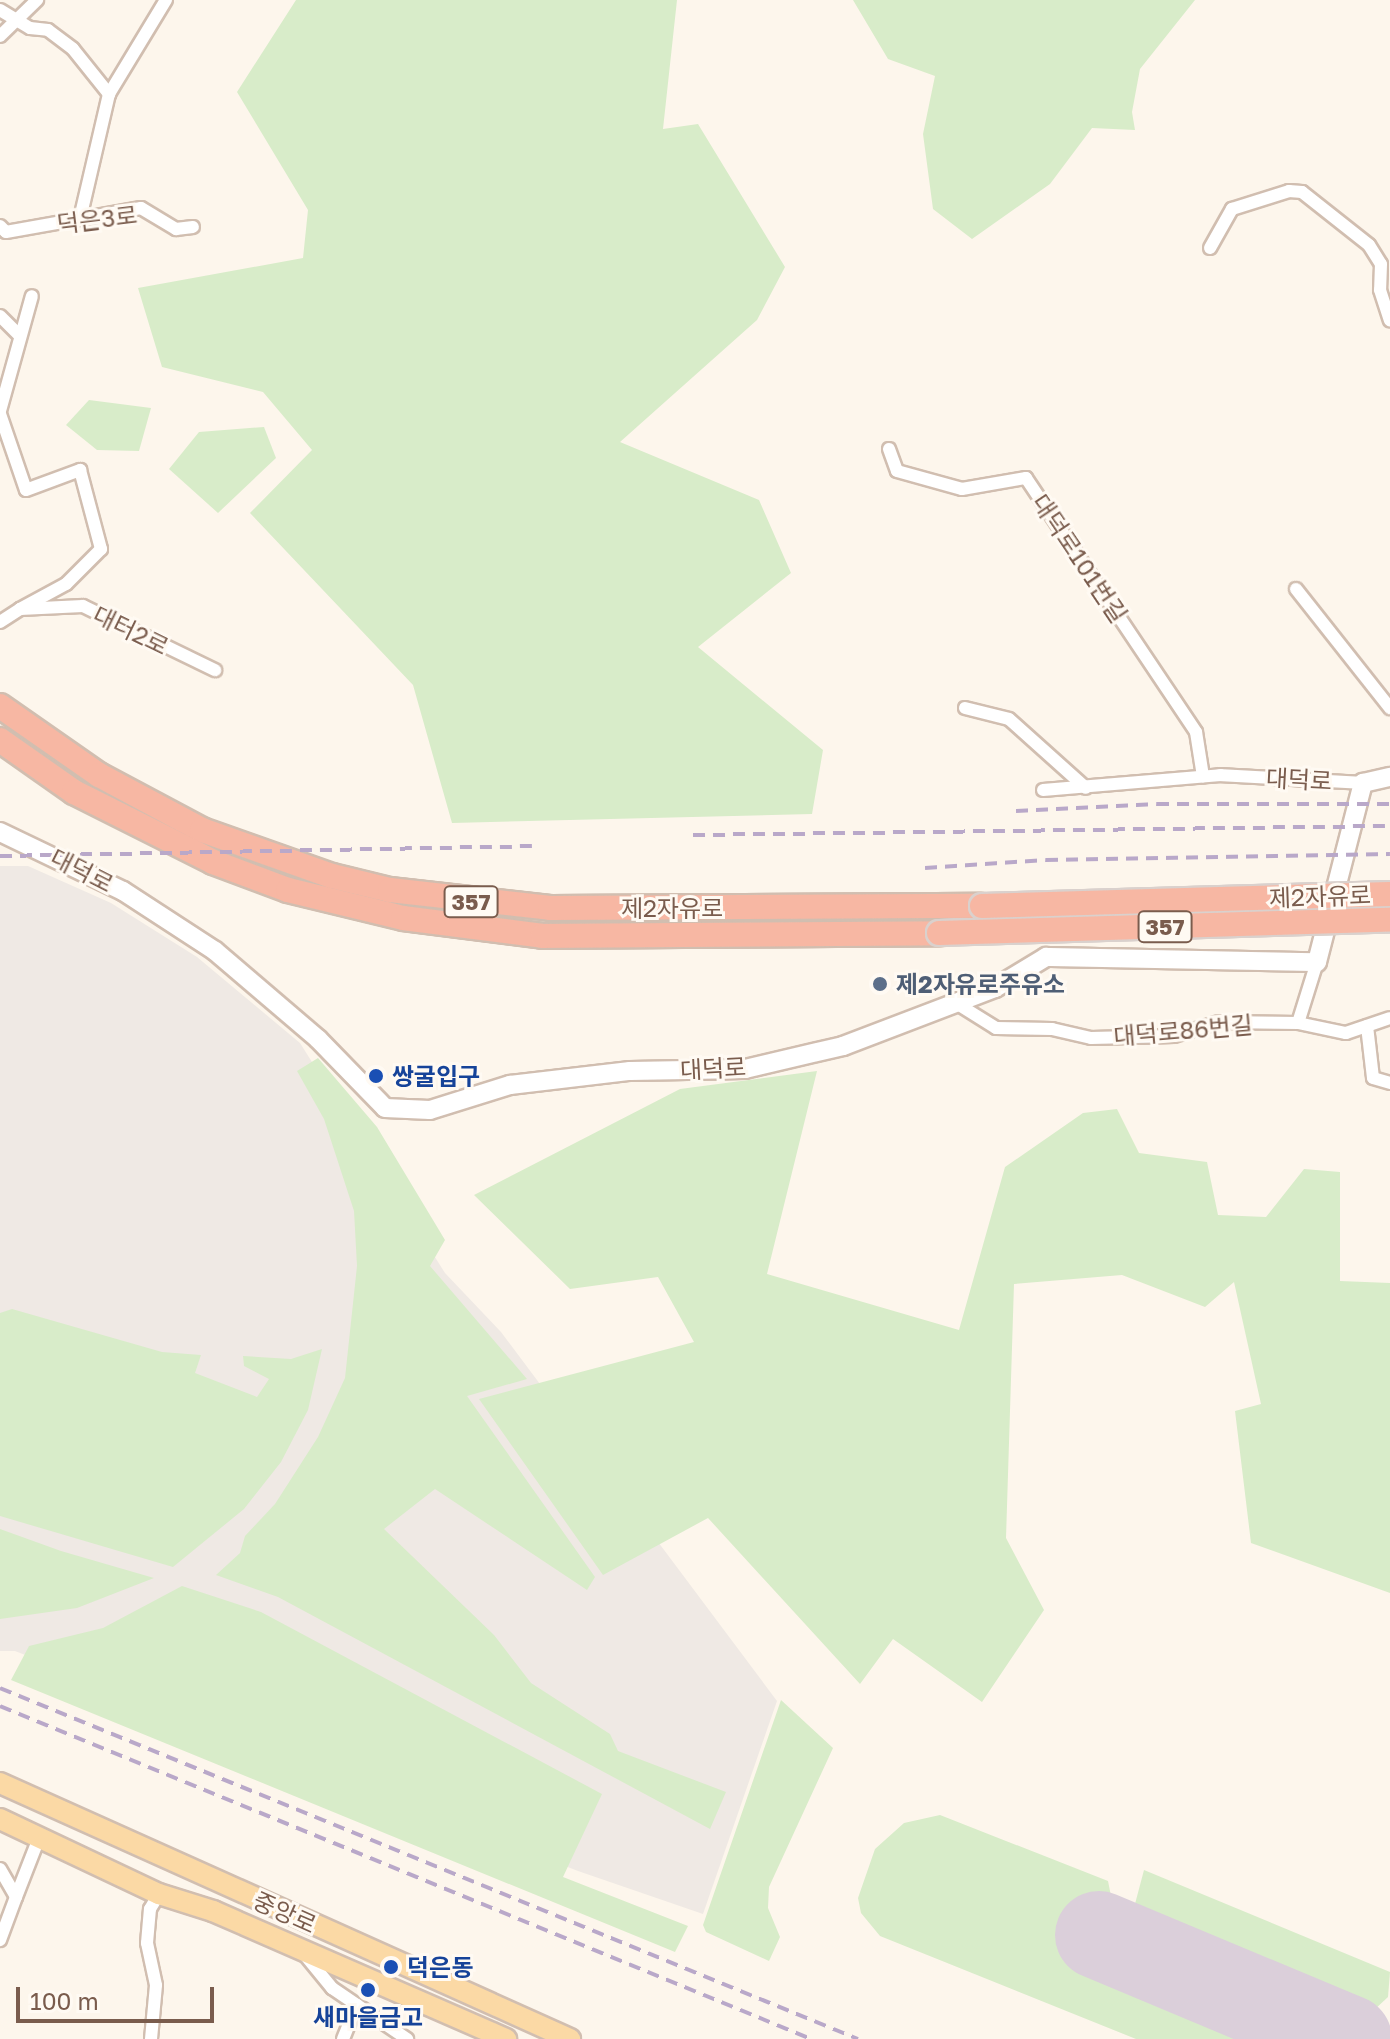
<!DOCTYPE html>
<meta charset="utf-8">
<style>
body{margin:0}
#map{position:relative;width:1390px;height:2039px;overflow:hidden;background:#fdf6ec;font-family:"Golos Text","Noto Sans KR",sans-serif}
div>[style]{position:absolute}
.industrial>*{inset:0;background:#efe9e4}
.green>*{inset:0;background:#d8ecc9}
.runway>*{height:88px;margin:-44px;padding:0 44px;transform-origin:44px;border-radius:44px;background:#dbcfda}
.roads{filter:drop-shadow(2px 0 #d1beb0) drop-shadow(-2px 0 #d1beb0) drop-shadow(0 2px #d1beb0) drop-shadow(0 -2px #d1beb0)}
.street>*{height:12px;margin:-6px;padding:0 6px;transform-origin:6px;border-radius:6px;background:#fff}
.secondary>*{height:18px;margin:-9px;padding:0 9px;transform-origin:9px;border-radius:9px;background:#fff}
.primary>*{height:20px;margin:-10px;padding:0 10px;transform-origin:10px;border-radius:10px;background:#fbd9a5}
.highway>*{height:24px;margin:-12px;padding:0 12px;transform-origin:12px;border-radius:12px;background:#f7b7a3}
.rail>*{height:4px;margin-top:-2px;transform-origin:0;background:repeating-linear-gradient(90deg,#b9a8c9 0 12px,transparent 0 20px)}
.bridges{filter:drop-shadow(2px 0 #dad1cd) drop-shadow(-2px 0 #dad1cd) drop-shadow(0 2px #dad1cd) drop-shadow(0 -2px #dad1cd)}
.highway-bridge>*{height:24px;margin:-12px;padding:0 12px;transform-origin:12px;border-radius:12px;background:#f7b7a3}
.dots>*{width:22px;height:22px;translate:-50% -50%;box-sizing:border-box;border:4px solid #fffaf3;border-radius:50%}
span{translate:-50% -50%;white-space:nowrap;text-align:center;line-height:1.15;-webkit-text-stroke:6px #fffaf3;paint-order:stroke}
.shield-label span{padding:2px 6px;background:#fffaf3;border:2px solid;border-radius:6px;-webkit-text-stroke-width:0}
.shield-label{font-size:22px;color:#7a5c4d;font-weight:700}
.street-label{font-size:24px;color:#7a5c4d}
.service-label{font-size:24px;color:#4e5e75;font-weight:700}
.left{translate:0 -50%;text-align:left}
.transit-label{font-size:24px;color:#164399;font-weight:700}
.scale{position:absolute;left:16px;top:1987px;width:198px;height:36px;box-sizing:border-box;border:4px solid #7a5c4d;border-top:0;padding-left:10px;font-size:24px;line-height:28px;white-space:nowrap;color:#7a5c4d;-webkit-text-stroke:6px #fffaf3;paint-order:stroke}
</style>
<div id="map">
<div class="industrial">
<div style="clip-path:polygon(0 866px,28px 866px,111px 903px,197px 957px,300px 1043px,445px 1273px,501px 1332px,777px 1701px,703px 1914px,578px 1871px,15px 1651px,0 1651px)"></div>
</div>
<div class="green">
<div style="clip-path:polygon(296px 0,677px 0,663px 129px,698px 124px,785px 267px,757px 320px,620px 442px,759px 500px,791px 573px,698px 647px,823px 750px,812px 814px,452px 823px,413px 685px,250px 513px,312px 450px,263px 392px,162px 367px,138px 288px,303px 258px,308px 210px,237px 92px)"></div>
<div style="clip-path:polygon(853px 0,1195px 0,1140px 69px,1132px 112px,1135px 130px,1092px 128px,1050px 184px,972px 239px,933px 209px,923px 134px,935px 76px,888px 59px)"></div>
<div style="clip-path:polygon(89px 400px,151px 408px,139px 451px,97px 450px,66px 425px)"></div>
<div style="clip-path:polygon(264px 427px,276px 458px,218px 513px,169px 469px,199px 432px)"></div>
<div style="clip-path:polygon(318px 1058px,377px 1127px,445px 1240px,430px 1266px,527px 1379px,467px 1396px,595px 1577px,587px 1590px,435px 1489px,384px 1529px,494px 1635px,531px 1683px,610px 1734px,618px 1751px,726px 1792px,710px 1829px,278px 1597px,216px 1575px,240px 1553px,245px 1536px,275px 1504px,318px 1437px,345px 1378px,357px 1266px,354px 1211px,324px 1119px,297px 1071px)"></div>
<div style="clip-path:polygon(817px 1071px,767px 1274px,959px 1330px,1005px 1167px,1083px 1113px,1117px 1109px,1139px 1153px,1207px 1162px,1218px 1215px,1266px 1217px,1304px 1169px,1340px 1172px,1340px 1281px,1390px 1283px,1390px 1593px,1251px 1543px,1235px 1411px,1261px 1404px,1234px 1282px,1205px 1307px,1122px 1275px,1014px 1284px,1006px 1538px,1044px 1610px,982px 1702px,893px 1639px,860px 1684px,708px 1518px,603px 1575px,479px 1399px,694px 1342px,658px 1277px,570px 1289px,474px 1195px,680px 1089px)"></div>
<div style="clip-path:polygon(12px 1309px,162px 1352px,201px 1355px,195px 1373px,257px 1397px,269px 1379px,244px 1366px,243px 1356px,291px 1359px,322px 1349px,308px 1410px,281px 1462px,244px 1509px,173px 1567px,0 1516px,0 1313px)"></div>
<div style="clip-path:polygon(0 1529px,61px 1551px,154px 1578px,77px 1608px,0 1619px)"></div>
<div style="clip-path:polygon(182px 1586px,261px 1612px,602px 1794px,563px 1877px,688px 1926px,675px 1952px,11px 1680px,29px 1646px,103px 1628px)"></div>
<div style="clip-path:polygon(781px 1700px,833px 1748px,769px 1887px,768px 1908px,780px 1937px,769px 1961px,706px 1932px,703px 1925px)"></div>
<div style="clip-path:polygon(940px 1815px,1108px 1881px,1111px 1896px,1085px 1949px,1306px 2039px,1136px 2039px,880px 1936px,861px 1913px,858px 1898px,875px 1849px,904px 1823px)"></div>
<div style="clip-path:polygon(1144px 1870px,1390px 1972px,1388px 1997px,1373px 2011px,1349px 2015px,1150px 1931px,1135px 1904px)"></div>
</div>
<div class="runway">
<div style="left:1099px;top:1935px;width:270px;rotate:22.7deg"></div>
</div>
<div class="roads">
<div class="street">
<div style="left:0;top:10px;width:35px;rotate:31deg"></div>
<div style="left:30px;top:28px;width:18px;rotate:6deg"></div>
<div style="left:48px;top:30px;width:31px;rotate:37deg"></div>
<div style="left:73px;top:49px;width:58px;rotate:51.3deg"></div>
<div style="left:109px;top:94px;width:128px;rotate:103.1deg"></div>
<div style="left:0;top:36px;width:52px;rotate:-44.2deg"></div>
<div style="left:109px;top:94px;width:110px;rotate:-58.8deg"></div>
<div style="left:0;top:226px;width:8px;rotate:45deg"></div>
<div style="left:6px;top:232px;width:137px;rotate:-10.1deg"></div>
<div style="left:141px;top:208px;width:41px;rotate:31deg"></div>
<div style="left:176px;top:229px;width:17px;rotate:-7deg"></div>
<div style="left:1210px;top:248px;width:45px;rotate:-60.6deg"></div>
<div style="left:1232px;top:209px;width:60px;rotate:-17.5deg"></div>
<div style="left:1289px;top:191px;width:13px;rotate:4deg"></div>
<div style="left:1302px;top:192px;width:85px;rotate:38.3deg"></div>
<div style="left:1369px;top:245px;width:22px;rotate:58deg"></div>
<div style="left:1381px;top:264px;width:26px;rotate:92deg"></div>
<div style="left:1380px;top:290px;width:32px;rotate:72deg"></div>
<div style="left:0;top:316px;width:28px;rotate:45deg"></div>
<div style="left:0;top:411px;width:119px;rotate:-74.5deg"></div>
<div style="left:0;top:414px;width:80px;rotate:71.1deg"></div>
<div style="left:26px;top:490px;width:58px;rotate:-20.3deg"></div>
<div style="left:80px;top:470px;width:82px;rotate:75.1deg"></div>
<div style="left:101px;top:549px;width:49px;rotate:135deg"></div>
<div style="left:66px;top:584px;width:52px;rotate:151.5deg"></div>
<div style="left:889px;top:449px;width:23px;rotate:70deg"></div>
<div style="left:897px;top:471px;width:67px;rotate:15.5deg"></div>
<div style="left:962px;top:489px;width:65px;rotate:-9.8deg"></div>
<div style="left:1026px;top:478px;width:306px;rotate:56.2deg"></div>
<div style="left:1196px;top:732px;width:45px;rotate:81deg"></div>
<div style="left:1296px;top:589px;width:152px;rotate:51.7deg"></div>
<div style="left:0;top:622px;width:24px;rotate:-33deg"></div>
<div style="left:20px;top:609px;width:63px;rotate:-2.7deg"></div>
<div style="left:83px;top:606px;width:147px;rotate:25.9deg"></div>
<div style="left:965px;top:708px;width:45px;rotate:14deg"></div>
<div style="left:1009px;top:719px;width:103px;rotate:41.9deg"></div>
<div style="left:1043px;top:790px;width:178px;rotate:-4.8deg"></div>
<div style="left:1220px;top:775px;width:143px;rotate:3.2deg"></div>
<div style="left:956px;top:1003px;width:47px;rotate:32deg"></div>
<div style="left:996px;top:1028px;width:56px;rotate:1deg"></div>
<div style="left:1052px;top:1029px;width:40px;rotate:13deg"></div>
<div style="left:1091px;top:1038px;width:83px;rotate:-1.4deg"></div>
<div style="left:1174px;top:1036px;width:47px;rotate:-17.3deg"></div>
<div style="left:1219px;top:1022px;width:79px;rotate:0.7deg"></div>
<div style="left:1298px;top:1023px;width:49px;rotate:11.8deg"></div>
<div style="left:1346px;top:1033px;width:46px;rotate:-18.8deg"></div>
<div style="left:1298px;top:1023px;width:64px;rotate:-72.7deg"></div>
<div style="left:1367px;top:1026px;width:52px;rotate:83.4deg"></div>
<div style="left:1373px;top:1078px;width:18px;rotate:16deg"></div>
<div style="left:0;top:1869px;width:32px;rotate:60deg"></div>
<div style="left:16px;top:1897px;width:46px;rotate:110.4deg"></div>
<div style="left:16px;top:1897px;width:63px;rotate:-68.7deg"></div>
<div style="left:305px;top:1955px;width:43px;rotate:50.7deg"></div>
<div style="left:332px;top:1988px;width:91px;rotate:34.2deg"></div>
<div style="left:151px;top:2039px;width:54px;rotate:-84.7deg"></div>
<div style="left:156px;top:1985px;width:43px;rotate:-102.1deg"></div>
<div style="left:147px;top:1943px;width:34px;rotate:-85deg"></div>
<div style="left:150px;top:1909px;width:17px;rotate:-59deg"></div>
<div style="left:343px;top:2039px;width:37px;rotate:-68deg"></div>
</div>
<div class="secondary">
<div style="left:0;top:832px;width:136px;rotate:25.6deg"></div>
<div style="left:123px;top:891px;width:110px;rotate:33.1deg"></div>
<div style="left:215px;top:951px;width:135px;rotate:40.5deg"></div>
<div style="left:318px;top:1039px;width:96px;rotate:45.8deg"></div>
<div style="left:385px;top:1108px;width:45px;rotate:2.5deg"></div>
<div style="left:430px;top:1110px;width:84px;rotate:-17.4deg"></div>
<div style="left:510px;top:1085px;width:121px;rotate:-6.7deg"></div>
<div style="left:630px;top:1071px;width:115px;rotate:-1deg"></div>
<div style="left:745px;top:1069px;width:101px;rotate:-13.2deg"></div>
<div style="left:843px;top:1046px;width:163px;rotate:-20.9deg"></div>
<div style="left:995px;top:988px;width:60px;rotate:-31.3deg"></div>
<div style="left:1046px;top:957px;width:271px;rotate:1.1deg"></div>
<div style="left:1317px;top:962px;width:185px;rotate:-75.6deg"></div>
<div style="left:1363px;top:783px;width:28px;rotate:-13deg"></div>
</div>
<div class="primary">
<div style="left:0;top:1783px;width:625px;rotate:24.19deg"></div>
<div style="left:0;top:1819px;width:176px;rotate:25.3deg"></div>
<div style="left:159px;top:1894px;width:57px;rotate:17.5deg"></div>
<div style="left:213px;top:1911px;width:320px;rotate:23.6deg"></div>
</div>
<div class="highway">
<div style="left:0;top:706px;width:121px;rotate:34.9deg"></div>
<div style="left:99px;top:775px;width:117px;rotate:28.1deg"></div>
<div style="left:202px;top:830px;width:138px;rotate:19.5deg"></div>
<div style="left:332px;top:876px;width:60px;rotate:13.6deg"></div>
<div style="left:390px;top:890px;width:161px;rotate:6.4deg"></div>
<div style="left:550px;top:908px;width:432px;rotate:-0.3deg"></div>
<div style="left:0;top:740px;width:90px;rotate:35.1deg"></div>
<div style="left:74px;top:792px;width:156px;rotate:26.7deg"></div>
<div style="left:213px;top:862px;width:80px;rotate:20.5deg"></div>
<div style="left:288px;top:890px;width:118px;rotate:13.7deg"></div>
<div style="left:403px;top:918px;width:141px;rotate:7.3deg"></div>
<div style="left:543px;top:936px;width:396px;rotate:-0.4deg"></div>
</div>
</div>
<div class="rail">
<div style="left:1016px;top:811px;width:141px;rotate:-2.8deg"></div>
<div style="left:1157px;top:804px;width:233px"></div>
<div style="left:693px;top:835px;width:697px;rotate:-0.74deg"></div>
<div style="left:0;top:856px;width:539px;rotate:-1.06deg"></div>
<div style="left:925px;top:868px;width:121px;rotate:-3.8deg"></div>
<div style="left:1046px;top:860px;width:344px;rotate:-1deg"></div>
<div style="left:0;top:1688px;width:927px;rotate:22.25deg"></div>
<div style="left:0;top:1706px;width:877px;rotate:22.32deg"></div>
</div>
<div class="bridges">
<div class="highway-bridge">
<div style="left:982px;top:906px;width:408px;rotate:-1.7deg"></div>
<div style="left:939px;top:933px;width:451px;rotate:-1.7deg"></div>
</div>
</div>
<div class="dots">
<div style="left:880px;top:984px;background:#5c6f8a"></div>
<div style="left:376px;top:1076px;background:#1a4fb4"></div>
<div style="left:391px;top:1967px;background:#1a4fb4"></div>
<div style="left:368px;top:1990px;background:#1a4fb4"></div>
</div>
<div class="shield-label">
<span style="left:471px;top:902px">357</span>
<span style="left:1165px;top:927px">357</span>
</div>
<div class="street-label">
<span style="left:97px;top:219px;rotate:-7deg">덕은3로</span>
<span style="left:1080px;top:558px;rotate:56deg">대덕로101번길</span>
<span style="left:131px;top:630px;rotate:26deg">대터2로</span>
<span style="left:1299px;top:779px;rotate:3deg">대덕로</span>
<span style="left:82px;top:870px;rotate:27deg">대덕로</span>
<span style="left:1320px;top:896px;rotate:-2deg">제2자유로</span>
<span style="left:672px;top:908px">제2자유로</span>
<span style="left:1183px;top:1030px;rotate:-5deg">대덕로86번길</span>
<span style="left:713px;top:1068px;rotate:-3deg">대덕로</span>
<span style="left:285px;top:1912px;rotate:24deg">중앙로</span>
</div>
<div class="service-label">
<span class="left" style="left:896px;top:984px">제2자유로주유소</span>
</div>
<div class="transit-label">
<span class="left" style="left:392px;top:1076px">쌍굴입구</span>
<span class="left" style="left:407px;top:1967px">덕은동</span>
<span style="left:368px;top:2017px">새마을금고</span>
</div>
<div class="scale">100 m</div>
</div>
